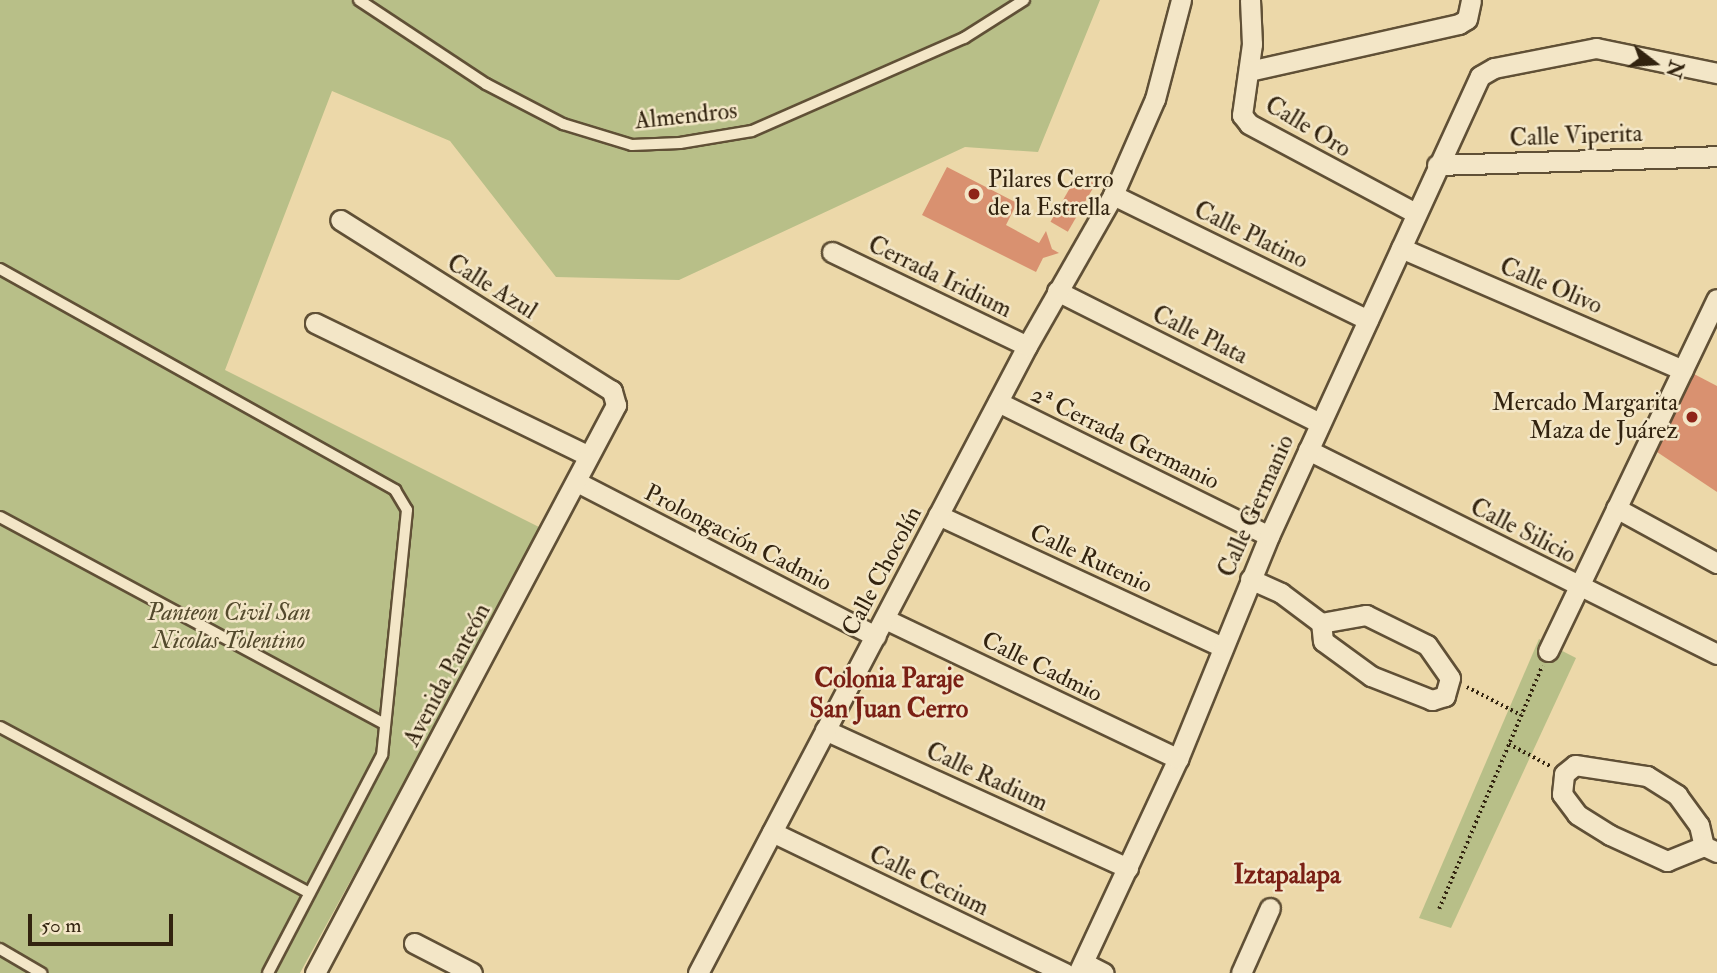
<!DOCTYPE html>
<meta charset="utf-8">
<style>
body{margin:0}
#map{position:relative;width:1717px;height:973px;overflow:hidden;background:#ecd8a9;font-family:"IM FELL Double Pica",serif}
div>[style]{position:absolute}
.green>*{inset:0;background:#b8bf88}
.building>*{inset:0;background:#d99170;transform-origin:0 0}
.path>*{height:3.5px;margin-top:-1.75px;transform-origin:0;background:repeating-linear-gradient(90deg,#32230f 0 2px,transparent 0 5.5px)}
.roads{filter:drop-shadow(2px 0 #605036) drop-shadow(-2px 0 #605036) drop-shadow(0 2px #605036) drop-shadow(0 -2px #605036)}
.lane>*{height:10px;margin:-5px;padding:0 5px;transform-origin:5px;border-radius:5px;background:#f3e6c7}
.street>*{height:19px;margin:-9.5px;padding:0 9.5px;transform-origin:9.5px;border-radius:9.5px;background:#f3e6c7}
.dots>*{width:19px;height:19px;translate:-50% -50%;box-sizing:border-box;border:4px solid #f3e6c7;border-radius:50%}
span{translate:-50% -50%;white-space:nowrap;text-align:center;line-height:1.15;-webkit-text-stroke:5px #f3e6c7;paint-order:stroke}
.street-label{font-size:24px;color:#32230f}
.poi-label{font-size:24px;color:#32230f}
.left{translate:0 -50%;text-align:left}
.right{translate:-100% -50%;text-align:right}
.park-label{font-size:24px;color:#544a2d;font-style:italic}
.neighbourhood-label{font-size:26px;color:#7a1f14;font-weight:700}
.north{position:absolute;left:1619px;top:28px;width:70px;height:70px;-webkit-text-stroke:5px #f3e6c7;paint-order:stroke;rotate:107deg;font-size:19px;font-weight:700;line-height:28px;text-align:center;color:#32230f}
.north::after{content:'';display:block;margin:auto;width:24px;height:32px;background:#32230f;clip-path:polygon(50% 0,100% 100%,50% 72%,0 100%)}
.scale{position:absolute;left:28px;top:914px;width:145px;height:32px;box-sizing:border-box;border:4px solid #32230f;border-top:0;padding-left:9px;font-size:21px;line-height:24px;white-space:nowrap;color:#32230f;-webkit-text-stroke:5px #f3e6c7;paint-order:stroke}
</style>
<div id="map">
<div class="green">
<div style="clip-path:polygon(0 0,1100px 0,1038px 152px,965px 147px,679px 280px,556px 277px,450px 141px,332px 91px,225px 370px,543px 529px,300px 973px,0 973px)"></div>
<div style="clip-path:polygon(1539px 639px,1576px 658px,1451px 928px,1419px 918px)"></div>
</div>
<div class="building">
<div style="clip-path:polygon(947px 167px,1017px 203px,1006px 225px,1039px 243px,1046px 231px,1052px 249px,1059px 253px,1043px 258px,1036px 272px,922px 215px)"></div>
<div style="left:1078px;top:174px;width:20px;height:55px;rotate:30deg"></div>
<div style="clip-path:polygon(1694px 374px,1717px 386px,1717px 492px,1657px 452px)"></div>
</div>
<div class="path">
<div style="left:1467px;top:687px;width:61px;rotate:27.4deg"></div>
<div style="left:1509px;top:744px;width:47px;rotate:28.2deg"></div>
<div style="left:1439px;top:909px;width:264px;rotate:-67deg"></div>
</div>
<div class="roads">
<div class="lane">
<div style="left:359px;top:0;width:152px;rotate:33.5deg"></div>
<div style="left:486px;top:84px;width:87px;rotate:27.5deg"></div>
<div style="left:563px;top:124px;width:72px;rotate:16.9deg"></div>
<div style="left:632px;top:145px;width:48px;rotate:-2.4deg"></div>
<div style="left:680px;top:143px;width:73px;rotate:-9.5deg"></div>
<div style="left:752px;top:131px;width:232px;rotate:-23.7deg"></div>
<div style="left:964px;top:38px;width:71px;rotate:-32.3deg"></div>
<div style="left:0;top:269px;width:453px;rotate:29.2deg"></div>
<div style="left:395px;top:490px;width:23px;rotate:59deg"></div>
<div style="left:407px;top:510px;width:246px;rotate:95.8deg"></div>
<div style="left:382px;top:755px;width:246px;rotate:117.6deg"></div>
<div style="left:0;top:517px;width:437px;rotate:28.3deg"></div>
<div style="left:0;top:727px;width:351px;rotate:28.2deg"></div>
<div style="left:0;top:949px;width:48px;rotate:30.3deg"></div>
</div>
<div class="street">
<div style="left:1250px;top:0;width:44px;rotate:87.4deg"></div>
<div style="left:1252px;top:44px;width:72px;rotate:98deg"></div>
<div style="left:1242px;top:115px;width:11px;rotate:52deg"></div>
<div style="left:1249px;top:124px;width:189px;rotate:28.1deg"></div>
<div style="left:1249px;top:71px;width:215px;rotate:-12.6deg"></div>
<div style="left:1459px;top:24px;width:9px;rotate:-32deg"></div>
<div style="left:1467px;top:19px;width:19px;rotate:-78deg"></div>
<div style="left:1437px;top:165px;width:280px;rotate:-1.8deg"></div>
<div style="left:1113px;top:195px;width:284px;rotate:26.1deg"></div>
<div style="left:1401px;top:248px;width:307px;rotate:23.4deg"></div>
<div style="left:832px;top:252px;width:216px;rotate:25.7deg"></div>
<div style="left:1057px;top:291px;width:294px;rotate:26.7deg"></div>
<div style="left:315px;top:323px;width:302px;rotate:25.9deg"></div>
<div style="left:998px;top:402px;width:302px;rotate:26.3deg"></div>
<div style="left:1308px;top:450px;width:457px;rotate:26.5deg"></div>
<div style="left:577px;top:482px;width:336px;rotate:27.3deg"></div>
<div style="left:1616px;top:508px;width:115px;rotate:28.6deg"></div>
<div style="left:938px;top:515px;width:314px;rotate:24.9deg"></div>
<div style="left:1250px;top:579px;width:34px;rotate:24deg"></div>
<div style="left:1281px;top:593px;width:50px;rotate:36.9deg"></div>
<div style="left:1321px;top:623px;width:46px;rotate:-10.1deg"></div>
<div style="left:1366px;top:615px;width:68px;rotate:26.2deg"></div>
<div style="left:1427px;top:645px;width:40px;rotate:55.1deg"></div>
<div style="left:1450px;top:678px;width:19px;rotate:106deg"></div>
<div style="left:1445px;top:696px;width:14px;rotate:163deg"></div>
<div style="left:1432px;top:700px;width:66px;rotate:-158.5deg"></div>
<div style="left:1371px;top:676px;width:59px;rotate:-143.9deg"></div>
<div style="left:1323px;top:641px;width:18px;rotate:-96deg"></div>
<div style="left:885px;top:619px;width:325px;rotate:25.5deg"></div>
<div style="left:1548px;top:651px;width:390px;rotate:-64.4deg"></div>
<div style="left:825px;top:730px;width:333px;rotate:24.5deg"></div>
<div style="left:772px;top:832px;width:325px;rotate:25.7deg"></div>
<div style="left:1704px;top:846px;width:40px;rotate:158deg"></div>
<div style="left:1667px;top:861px;width:63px;rotate:-155.5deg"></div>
<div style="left:1610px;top:835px;width:39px;rotate:-148deg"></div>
<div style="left:1577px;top:814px;width:25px;rotate:-127deg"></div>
<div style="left:1562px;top:794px;width:20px;rotate:-84deg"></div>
<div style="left:1564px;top:774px;width:14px;rotate:-39deg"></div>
<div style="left:1575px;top:765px;width:73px;rotate:8.7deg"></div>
<div style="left:1647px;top:776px;width:36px;rotate:32deg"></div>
<div style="left:1677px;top:795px;width:37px;rotate:54deg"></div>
<div style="left:1699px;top:825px;width:22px;rotate:77deg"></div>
<div style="left:1704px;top:846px;width:14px;rotate:25deg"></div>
<div style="left:414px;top:943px;width:65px;rotate:27.3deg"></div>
<div style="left:1084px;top:963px;width:22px;rotate:27deg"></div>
<div style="left:315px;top:973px;width:643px;rotate:-62.08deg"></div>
<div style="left:616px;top:405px;width:15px;rotate:-106deg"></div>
<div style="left:612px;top:391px;width:321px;rotate:-147.8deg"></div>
<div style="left:698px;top:973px;width:708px;rotate:-62.31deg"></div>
<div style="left:1027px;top:346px;width:174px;rotate:-60.3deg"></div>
<div style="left:1113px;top:195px;width:105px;rotate:-66.4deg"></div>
<div style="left:1155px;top:99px;width:102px;rotate:-75.3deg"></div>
<div style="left:1078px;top:973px;width:236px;rotate:-65deg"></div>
<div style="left:1178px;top:759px;width:241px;rotate:-67.8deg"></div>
<div style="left:1269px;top:536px;width:506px;rotate:-65.36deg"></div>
<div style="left:1480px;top:76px;width:16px;rotate:-30deg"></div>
<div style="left:1494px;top:68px;width:104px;rotate:-11.1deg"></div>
<div style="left:1596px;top:48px;width:124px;rotate:11.7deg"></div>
<div style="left:1241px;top:973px;width:71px;rotate:-66deg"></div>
</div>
</div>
<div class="dots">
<div style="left:974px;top:194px;background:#8f2418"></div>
<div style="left:1692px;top:417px;background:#8f2418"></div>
</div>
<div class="street-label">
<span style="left:686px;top:116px;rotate:-6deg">Almendros</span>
<span style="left:1308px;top:127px;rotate:31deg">Calle Oro</span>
<span style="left:1576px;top:136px;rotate:-2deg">Calle Viperita</span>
<span style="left:1251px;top:235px;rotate:26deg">Calle Platino</span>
<span style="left:940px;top:277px;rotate:26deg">Cerrada Iridium</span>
<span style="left:1551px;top:286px;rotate:23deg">Calle Olivo</span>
<span style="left:492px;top:287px;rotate:32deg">Calle Azul</span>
<span style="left:1200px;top:335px;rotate:26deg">Calle Plata</span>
<span style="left:1125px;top:438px;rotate:26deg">2ª Cerrada Germanio</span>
<span style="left:1256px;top:506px;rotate:-66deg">Calle Germanio</span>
<span style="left:1523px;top:531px;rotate:27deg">Calle Silicio</span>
<span style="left:738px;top:538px;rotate:27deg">Prolongación Cadmio</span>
<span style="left:1091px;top:559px;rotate:25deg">Calle Rutenio</span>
<span style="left:882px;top:571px;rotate:-62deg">Calle Chocolín</span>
<span style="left:1042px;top:667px;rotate:26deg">Calle Cadmio</span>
<span style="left:447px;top:675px;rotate:-62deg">Avenida Panteón</span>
<span style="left:987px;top:777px;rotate:25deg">Calle Radium</span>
<span style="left:929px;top:881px;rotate:26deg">Calle Cecium</span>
</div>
<div class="poi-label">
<span class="left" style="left:988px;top:194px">Pilares Cerro<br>de la Estrella</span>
<span class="right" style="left:1678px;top:417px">Mercado Margarita<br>Maza de Juárez</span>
</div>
<div class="park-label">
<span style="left:229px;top:627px">Panteon Civil San<br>Nicolas Tolentino</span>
</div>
<div class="neighbourhood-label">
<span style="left:889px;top:695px">Colonia Paraje<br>San Juan Cerro</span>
<span style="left:1287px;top:876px">Iztapalapa</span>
</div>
<div class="north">N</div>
<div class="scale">50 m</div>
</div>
